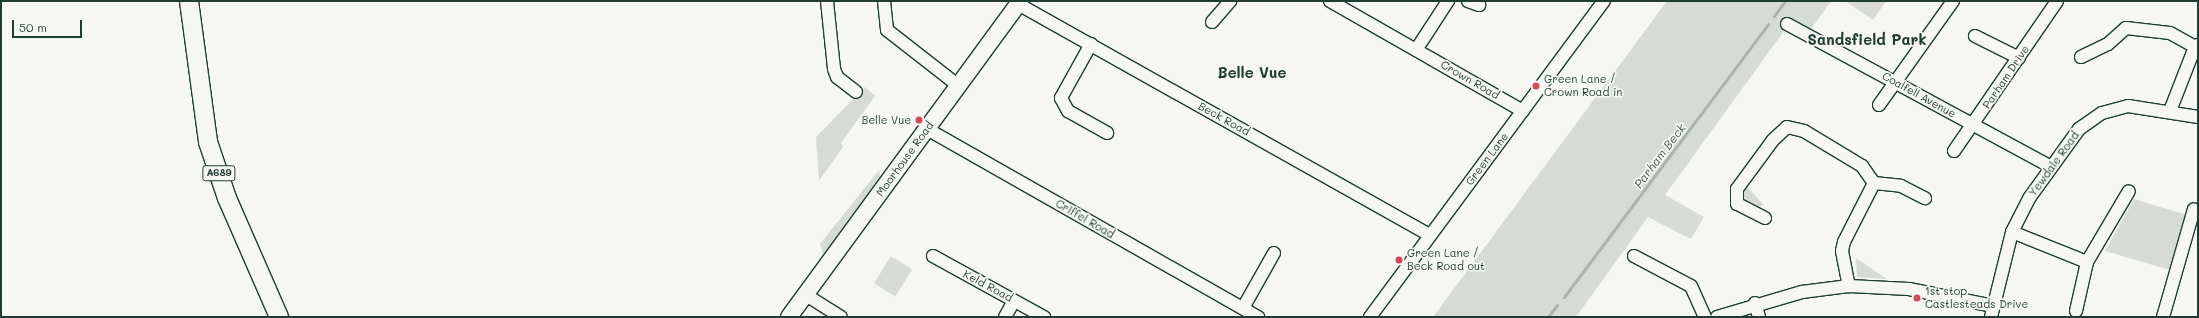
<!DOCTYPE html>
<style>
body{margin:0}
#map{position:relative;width:2199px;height:318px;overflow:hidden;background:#f6f6f2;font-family:Mali,sans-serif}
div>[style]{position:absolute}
.green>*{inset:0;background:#d6dbd6;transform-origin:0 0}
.stream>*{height:3px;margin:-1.5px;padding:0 1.5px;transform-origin:1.5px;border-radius:1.5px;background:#aab3ae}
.roads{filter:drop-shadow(1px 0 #1f3d34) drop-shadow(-1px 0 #1f3d34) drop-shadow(0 1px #1f3d34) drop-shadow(0 -1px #1f3d34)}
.minor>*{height:12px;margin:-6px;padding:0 6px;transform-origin:6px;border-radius:6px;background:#f6f6f2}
.major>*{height:16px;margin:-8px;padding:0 8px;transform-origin:8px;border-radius:8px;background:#f6f6f2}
.highway>*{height:18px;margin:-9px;padding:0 9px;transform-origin:9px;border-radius:9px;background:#f6f6f2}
.dots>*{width:11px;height:11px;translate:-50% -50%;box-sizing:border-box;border:2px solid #f6f6f2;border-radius:50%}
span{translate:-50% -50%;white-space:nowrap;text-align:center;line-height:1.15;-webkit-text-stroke:3.5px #f6f6f2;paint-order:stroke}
.shield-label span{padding:1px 3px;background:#f6f6f2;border:1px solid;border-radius:3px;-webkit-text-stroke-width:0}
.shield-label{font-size:10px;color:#1f3d34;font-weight:700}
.street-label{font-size:11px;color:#1f3d34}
.poi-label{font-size:11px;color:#1f3d34}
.left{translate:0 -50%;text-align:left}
.right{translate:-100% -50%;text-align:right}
.water-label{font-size:12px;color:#425a52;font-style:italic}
.district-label{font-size:15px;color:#1f3d34;font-weight:700}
.frame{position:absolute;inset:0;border:2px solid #1f3d34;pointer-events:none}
.scale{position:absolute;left:12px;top:20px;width:70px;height:18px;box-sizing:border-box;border:2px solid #1f3d34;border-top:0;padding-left:5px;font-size:12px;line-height:14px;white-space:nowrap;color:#1f3d34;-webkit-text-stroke:3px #f6f6f2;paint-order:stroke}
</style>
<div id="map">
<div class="green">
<div style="clip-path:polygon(1667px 1px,1831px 1px,1811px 29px,1789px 24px,1665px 195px,1704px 217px,1691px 239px,1648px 217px,1576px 317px,1433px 317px)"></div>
<div style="clip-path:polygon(1845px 1px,1886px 1px,1873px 20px)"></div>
<div style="clip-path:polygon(865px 87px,875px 96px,841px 143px,843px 147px,819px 181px,816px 137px)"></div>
<div style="clip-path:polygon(879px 170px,881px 180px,825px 259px,820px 244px)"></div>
<div style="clip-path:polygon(1747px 186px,1763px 205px,1758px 208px,1741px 199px)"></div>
<div style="clip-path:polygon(2134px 199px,2187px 215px,2170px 270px,2105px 251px)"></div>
<div style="left:891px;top:256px;width:25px;height:32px;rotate:32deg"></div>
<div style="clip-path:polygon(1856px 258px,1887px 279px,1857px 277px)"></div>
</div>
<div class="stream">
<div style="left:1774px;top:16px;width:19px;rotate:-54deg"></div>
<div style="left:1564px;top:297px;width:341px;rotate:-53.2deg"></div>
<div style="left:1548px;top:317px;width:15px;rotate:-53deg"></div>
</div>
<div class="roads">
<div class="minor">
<div style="left:827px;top:1px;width:68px;rotate:84.1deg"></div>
<div style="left:834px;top:69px;width:9px;rotate:69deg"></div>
<div style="left:837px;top:77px;width:24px;rotate:38deg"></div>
<div style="left:884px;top:1px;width:29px;rotate:84deg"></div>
<div style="left:887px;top:30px;width:91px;rotate:37.9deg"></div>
<div style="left:1330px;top:1px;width:222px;rotate:29.7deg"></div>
<div style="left:1468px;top:1px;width:12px;rotate:20deg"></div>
<div style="left:1018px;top:4px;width:472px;rotate:29.3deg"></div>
<div style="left:1212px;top:22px;width:28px;rotate:-49deg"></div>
<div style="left:1787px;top:24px;width:300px;rotate:28.4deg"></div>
<div style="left:1975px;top:36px;width:49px;rotate:26.6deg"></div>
<div style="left:1091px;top:44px;width:62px;rotate:119.1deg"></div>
<div style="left:1061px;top:98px;width:15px;rotate:62deg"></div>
<div style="left:1068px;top:111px;width:45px;rotate:29.4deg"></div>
<div style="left:1416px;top:50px;width:59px;rotate:-56.9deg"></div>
<div style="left:2081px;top:57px;width:30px;rotate:-26deg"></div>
<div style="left:2108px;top:44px;width:24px;rotate:-42deg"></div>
<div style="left:2126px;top:28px;width:44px;rotate:6.5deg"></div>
<div style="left:2170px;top:33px;width:29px;rotate:29deg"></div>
<div style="left:2195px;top:47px;width:4px;rotate:-34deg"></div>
<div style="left:1879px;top:105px;width:128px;rotate:-54.6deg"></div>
<div style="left:2170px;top:111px;width:69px;rotate:-68.7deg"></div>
<div style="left:927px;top:129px;width:381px;rotate:29.6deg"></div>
<div style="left:1954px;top:151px;width:182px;rotate:-55.5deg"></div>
<div style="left:1874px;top:183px;width:27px;rotate:6deg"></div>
<div style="left:1901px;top:186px;width:27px;rotate:27deg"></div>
<div style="left:1765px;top:218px;width:31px;rotate:-153deg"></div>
<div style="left:1737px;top:204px;width:15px;rotate:-90deg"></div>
<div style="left:1737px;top:189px;width:61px;rotate:-53.7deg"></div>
<div style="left:1773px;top:140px;width:19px;rotate:-43deg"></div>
<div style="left:1787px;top:127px;width:17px;rotate:13deg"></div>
<div style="left:1804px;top:131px;width:68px;rotate:31.1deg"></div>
<div style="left:1862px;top:166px;width:21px;rotate:55deg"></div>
<div style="left:1874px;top:183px;width:66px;rotate:117deg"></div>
<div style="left:1844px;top:242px;width:9px;rotate:103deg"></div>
<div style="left:1842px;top:251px;width:36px;rotate:79deg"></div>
<div style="left:2012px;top:232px;width:81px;rotate:21.8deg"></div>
<div style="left:933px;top:256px;width:127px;rotate:28.8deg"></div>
<div style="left:1634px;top:256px;width:64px;rotate:27.8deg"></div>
<div style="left:1691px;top:286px;width:34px;rotate:66deg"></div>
<div style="left:806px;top:295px;width:41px;rotate:32.2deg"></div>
<div style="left:1755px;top:303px;width:15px;rotate:74deg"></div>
<div style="left:1243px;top:308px;width:63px;rotate:-60.6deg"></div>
<div style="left:2076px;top:311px;width:50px;rotate:-77.3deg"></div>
<div style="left:2087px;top:262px;width:82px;rotate:-59.4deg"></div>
<div style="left:1005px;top:317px;width:18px;rotate:-61deg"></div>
<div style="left:1370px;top:317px;width:393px;rotate:-53.5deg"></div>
<div style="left:1717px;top:317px;width:89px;rotate:-16.4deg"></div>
<div style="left:1802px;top:292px;width:47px;rotate:-7.3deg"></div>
<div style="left:1849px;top:286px;width:60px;rotate:2.9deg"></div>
<div style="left:1909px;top:289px;width:86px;rotate:11.4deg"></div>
<div style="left:1991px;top:317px;width:88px;rotate:-76.1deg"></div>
<div style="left:2012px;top:232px;width:39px;rotate:-63deg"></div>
<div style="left:2030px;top:197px;width:84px;rotate:-54.2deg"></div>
<div style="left:2079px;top:129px;width:28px;rotate:-35deg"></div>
<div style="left:2102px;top:113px;width:27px;rotate:-15deg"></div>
<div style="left:2128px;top:106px;width:71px;rotate:8.9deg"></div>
<div style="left:2163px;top:317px;width:112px;rotate:-74deg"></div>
</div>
<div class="major">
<div style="left:789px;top:317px;width:391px;rotate:-53.8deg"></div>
</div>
<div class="highway">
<div style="left:189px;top:1px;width:142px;rotate:82.3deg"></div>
<div style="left:208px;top:142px;width:59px;rotate:71.3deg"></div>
<div style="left:227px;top:198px;width:130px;rotate:66.4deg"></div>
</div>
</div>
<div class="dots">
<div style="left:1536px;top:86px;background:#d1495b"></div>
<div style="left:919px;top:120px;background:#d1495b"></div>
<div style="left:1399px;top:260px;background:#d1495b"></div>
<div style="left:1917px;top:298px;background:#d1495b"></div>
</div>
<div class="shield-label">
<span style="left:219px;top:173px">A689</span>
</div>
<div class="street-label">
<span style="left:2006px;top:77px;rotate:-56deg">Parham Drive</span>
<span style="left:1470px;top:80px;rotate:30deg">Crown Road</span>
<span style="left:1919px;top:95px;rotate:29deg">Coalfell Avenue</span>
<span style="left:1224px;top:119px;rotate:29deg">Beck Road</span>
<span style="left:905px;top:159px;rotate:-54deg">Moorhouse Road</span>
<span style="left:1487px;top:159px;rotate:-53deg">Green Lane</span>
<span style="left:2054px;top:164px;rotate:-54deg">Yewdale Road</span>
<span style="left:1085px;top:219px;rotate:30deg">Criffel Road</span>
<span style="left:988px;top:286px;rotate:28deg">Keld Road</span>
</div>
<div class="poi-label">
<span class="left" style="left:1544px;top:86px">Green Lane /<br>Crown Road in</span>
<span class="right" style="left:911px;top:120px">Belle Vue</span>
<span class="left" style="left:1407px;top:260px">Green Lane /<br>Beck Road out</span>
<span class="left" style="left:1925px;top:298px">1st stop<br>Castlesteads Drive</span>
</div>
<div class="water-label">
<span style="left:1660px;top:156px;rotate:-53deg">Parham Beck</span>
</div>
<div class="district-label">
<span style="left:1867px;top:40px">Sandsfield Park</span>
<span style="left:1252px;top:73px">Belle Vue</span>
</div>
<div class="frame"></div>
<div class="scale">50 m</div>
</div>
